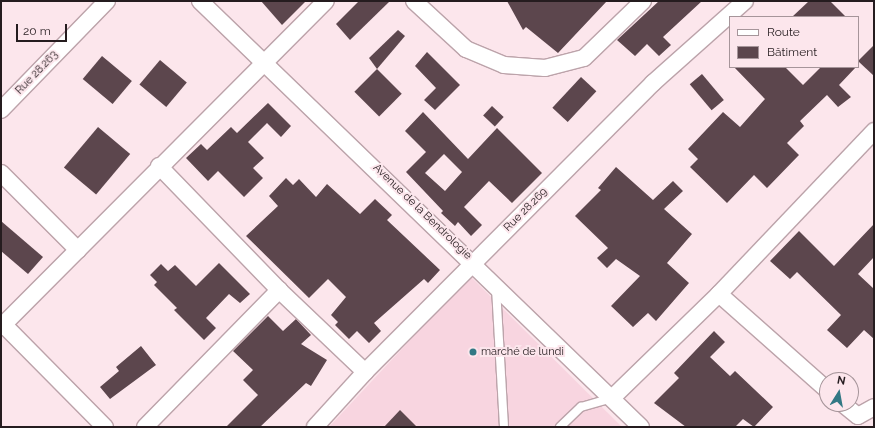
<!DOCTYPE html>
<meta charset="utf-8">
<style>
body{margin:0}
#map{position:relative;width:875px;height:428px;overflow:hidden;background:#fce6ec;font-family:Raleway,sans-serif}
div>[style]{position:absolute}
.built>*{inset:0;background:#f8d5e0}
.building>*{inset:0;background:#5c464d;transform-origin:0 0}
.roads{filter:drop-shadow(1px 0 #bca3aa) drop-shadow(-1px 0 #bca3aa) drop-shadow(0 1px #bca3aa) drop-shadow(0 -1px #bca3aa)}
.lane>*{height:8px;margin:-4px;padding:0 4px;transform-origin:4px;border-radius:4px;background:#fff}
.street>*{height:16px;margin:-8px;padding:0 8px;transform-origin:8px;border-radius:8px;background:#fff}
.dots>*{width:11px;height:11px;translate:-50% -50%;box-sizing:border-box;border:2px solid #fce6ec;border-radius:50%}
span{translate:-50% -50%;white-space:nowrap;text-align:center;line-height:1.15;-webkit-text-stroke:4px #fce6ec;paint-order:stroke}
.street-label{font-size:11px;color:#251c1f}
.poi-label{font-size:11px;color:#251c1f}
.left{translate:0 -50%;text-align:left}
.frame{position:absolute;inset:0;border:2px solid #251c1f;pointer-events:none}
.legend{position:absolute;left:729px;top:16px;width:130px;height:52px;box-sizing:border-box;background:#fce6ec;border:1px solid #a6959a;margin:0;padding:5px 7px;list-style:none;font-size:12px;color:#251c1f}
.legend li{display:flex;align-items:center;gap:8px;height:20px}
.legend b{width:20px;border:1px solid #a6959a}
.north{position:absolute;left:819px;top:372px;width:40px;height:40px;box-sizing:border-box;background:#fce6ec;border:1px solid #a6959a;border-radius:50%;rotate:11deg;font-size:11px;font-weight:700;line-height:16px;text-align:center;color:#251c1f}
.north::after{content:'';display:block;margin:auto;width:14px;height:18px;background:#327884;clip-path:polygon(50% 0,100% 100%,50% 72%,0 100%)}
.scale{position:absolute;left:16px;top:24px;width:51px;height:18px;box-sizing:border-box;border:2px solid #251c1f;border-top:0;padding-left:5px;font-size:12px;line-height:14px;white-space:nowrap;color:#251c1f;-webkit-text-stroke:3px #fce6ec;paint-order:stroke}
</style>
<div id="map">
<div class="built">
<div style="clip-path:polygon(470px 276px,622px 427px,329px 427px)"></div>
</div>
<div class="building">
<div style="clip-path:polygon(261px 1px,306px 1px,282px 25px)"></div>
<div style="clip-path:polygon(359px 1px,390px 1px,350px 40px,336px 24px)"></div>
<div style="clip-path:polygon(507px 1px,607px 1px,558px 53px,526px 27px,523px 30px)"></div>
<div style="clip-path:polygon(659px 1px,702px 1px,663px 37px,671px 45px,659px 56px,647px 44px,635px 56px,617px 40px)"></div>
<div style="clip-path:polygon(809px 1px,830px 1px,846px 17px,792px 17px)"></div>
<div style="clip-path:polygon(398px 30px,405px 36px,377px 69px,369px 58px)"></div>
<div style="clip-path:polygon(874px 45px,874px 76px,858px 61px)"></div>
<div style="clip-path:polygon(427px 52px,460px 85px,435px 110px,424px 100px,436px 88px,415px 66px)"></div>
<div style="left:102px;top:56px;width:39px;height:30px;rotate:40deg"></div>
<div style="left:160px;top:60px;width:35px;height:32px;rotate:40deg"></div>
<div style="clip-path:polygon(734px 67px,785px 67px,803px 85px,821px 67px,856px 67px,839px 85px,851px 97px,838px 107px,827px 95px,800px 121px,804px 126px,787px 143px,799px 155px,767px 188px,754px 175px,727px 203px,690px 167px,698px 159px,688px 149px,723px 112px,740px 127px,765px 99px)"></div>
<div style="left:377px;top:69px;width:35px;height:32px;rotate:45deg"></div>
<div style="left:702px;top:74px;width:34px;height:16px;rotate:50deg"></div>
<div style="left:581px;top:77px;width:21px;height:42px;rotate:43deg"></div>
<div style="clip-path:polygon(268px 103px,291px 126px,281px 137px,267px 123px,248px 142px,264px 158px,253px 168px,263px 178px,244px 197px,218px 171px,208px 181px,186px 158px,201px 144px,207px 150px,231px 127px,237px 133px)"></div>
<div style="left:492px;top:106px;width:16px;height:13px;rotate:43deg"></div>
<div style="clip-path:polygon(evenodd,423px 112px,468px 159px,497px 128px,542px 173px,512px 203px,489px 181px,464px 207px,482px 225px,471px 236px,458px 222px,455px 226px,441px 213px,443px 211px,406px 172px,426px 152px,405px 131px,423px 112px,444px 154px,462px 172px,445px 191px,425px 173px,444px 154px)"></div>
<div style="left:98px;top:127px;width:42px;height:53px;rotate:40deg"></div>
<div style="clip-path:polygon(616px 167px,653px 200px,673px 181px,683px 191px,664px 209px,692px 234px,667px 263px,689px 283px,656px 321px,648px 313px,633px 327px,611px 306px,640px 276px,616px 259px,607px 268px,597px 258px,608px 248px,575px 216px,601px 190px,598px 188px)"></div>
<div style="clip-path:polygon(286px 178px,293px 185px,299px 179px,316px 197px,327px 184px,360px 214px,375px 199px,392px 215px,387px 220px,440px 270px,428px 283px,424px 279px,374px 323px,381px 331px,369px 343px,357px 331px,349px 339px,335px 325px,338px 322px,331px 315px,346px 297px,328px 279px,309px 298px,246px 236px,278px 206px,269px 196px)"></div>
<div style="clip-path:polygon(1px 221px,43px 257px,28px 274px,1px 251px)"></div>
<div style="clip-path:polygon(874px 224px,874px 257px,858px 274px,874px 289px,874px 339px,864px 330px,847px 348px,827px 330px,841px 315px,797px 272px,790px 279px,770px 261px,799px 231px,834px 266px)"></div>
<div style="clip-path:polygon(219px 263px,250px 294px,240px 303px,229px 294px,206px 318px,216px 328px,204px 340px,174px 310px,177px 308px,154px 285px,157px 282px,150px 275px,161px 264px,168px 271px,175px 265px,196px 286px)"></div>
<div style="clip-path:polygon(268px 316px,283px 331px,296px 319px,311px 335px,301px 344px,327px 360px,311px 386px,306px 383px,260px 427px,226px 427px,258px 395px,243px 380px,253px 370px,233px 351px)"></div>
<div style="clip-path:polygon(714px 331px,725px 342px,710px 357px,730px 376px,735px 371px,773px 407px,754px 427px,743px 419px,735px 427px,686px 427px,654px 403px,679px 378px,674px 373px)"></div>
<div style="clip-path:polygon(141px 346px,156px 365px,110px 399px,100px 387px,119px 371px,116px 367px)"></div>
<div style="clip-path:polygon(400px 410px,417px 427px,384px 427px)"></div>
</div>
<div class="roads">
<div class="lane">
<div style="left:496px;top:288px;width:139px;rotate:86.7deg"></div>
<div style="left:560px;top:427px;width:29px;rotate:-44deg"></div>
<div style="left:581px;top:407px;width:32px;rotate:-16deg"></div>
</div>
<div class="street">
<div style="left:200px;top:1px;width:613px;rotate:44.01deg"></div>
<div style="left:414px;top:1px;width:71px;rotate:42.7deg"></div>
<div style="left:466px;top:49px;width:41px;rotate:22.8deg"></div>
<div style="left:504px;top:65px;width:41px;rotate:4.2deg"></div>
<div style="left:545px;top:68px;width:40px;rotate:-14.4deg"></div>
<div style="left:584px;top:58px;width:82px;rotate:-44deg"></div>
<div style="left:1px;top:110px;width:152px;rotate:-45.8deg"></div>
<div style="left:159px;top:166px;width:173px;rotate:45.9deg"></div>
<div style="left:279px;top:290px;width:119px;rotate:43.6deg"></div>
<div style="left:1px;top:173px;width:109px;rotate:45deg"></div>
<div style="left:719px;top:294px;width:144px;rotate:41.6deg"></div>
<div style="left:3px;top:324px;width:145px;rotate:45.3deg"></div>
<div style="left:1px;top:327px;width:460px;rotate:-45.1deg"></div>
<div style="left:612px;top:398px;width:149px;rotate:-44.2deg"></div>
<div style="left:719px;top:294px;width:225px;rotate:-46.4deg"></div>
<div style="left:843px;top:404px;width:19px;rotate:39deg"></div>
<div style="left:858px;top:416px;width:18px;rotate:-29deg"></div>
<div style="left:145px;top:427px;width:192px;rotate:-45.6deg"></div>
<div style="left:315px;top:427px;width:74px;rotate:-47.7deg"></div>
<div style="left:365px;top:372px;width:408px;rotate:-45.1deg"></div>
<div style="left:653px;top:83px;width:123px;rotate:-41.7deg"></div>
</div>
</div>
<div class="dots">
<div style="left:473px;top:352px;background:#327884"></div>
</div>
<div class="street-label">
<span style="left:37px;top:73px;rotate:-46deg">Rue 28.263</span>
<span style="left:526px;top:210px;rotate:-45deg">Rue 28.269</span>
<span style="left:422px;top:212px;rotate:44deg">Avenue de la Bendrologie</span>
</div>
<div class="poi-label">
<span class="left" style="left:481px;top:352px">marché de lundi</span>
</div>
<div class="frame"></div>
<ul class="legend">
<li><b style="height:5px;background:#fff"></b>Route</li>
<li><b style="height:11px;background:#5c464d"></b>Bâtiment</li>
</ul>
<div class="north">N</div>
<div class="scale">20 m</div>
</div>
